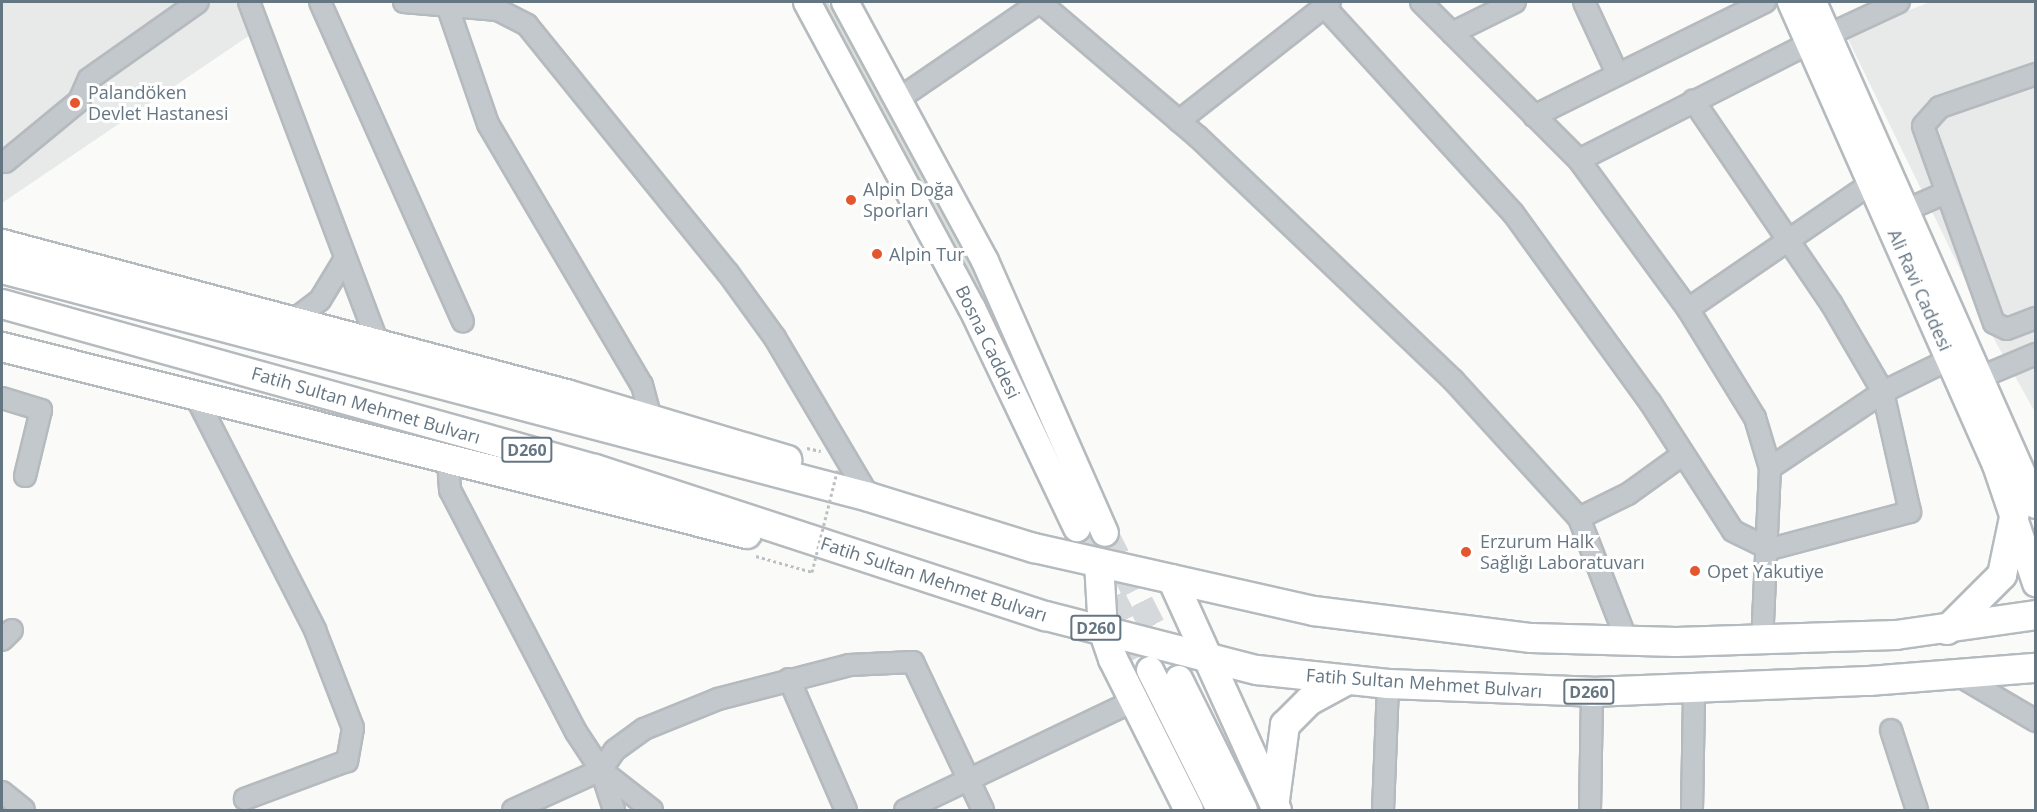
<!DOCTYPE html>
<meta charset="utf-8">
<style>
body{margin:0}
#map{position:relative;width:2037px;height:812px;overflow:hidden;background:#fafaf8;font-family:"Open Sans",sans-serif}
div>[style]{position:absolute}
.built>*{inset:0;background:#e8e9e9}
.green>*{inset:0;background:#dadfd7}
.major-tunnel>*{height:26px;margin-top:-13px;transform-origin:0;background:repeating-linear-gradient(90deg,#d5d9db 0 26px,transparent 0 39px)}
.path>*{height:3px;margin-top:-1.5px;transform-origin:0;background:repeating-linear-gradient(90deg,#bbbfc2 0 3px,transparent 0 6px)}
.roads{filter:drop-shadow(2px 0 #b5babe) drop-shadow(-2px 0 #b5babe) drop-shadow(0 2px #b5babe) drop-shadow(0 -2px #b5babe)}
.minor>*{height:20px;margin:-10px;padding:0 10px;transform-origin:10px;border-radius:10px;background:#c3c8cc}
.major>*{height:26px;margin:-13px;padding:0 13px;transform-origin:13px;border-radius:13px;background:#fff}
.highway>*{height:28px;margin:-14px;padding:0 14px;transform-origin:14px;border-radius:14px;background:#fff}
.path-bridge>*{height:3px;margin-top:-1.5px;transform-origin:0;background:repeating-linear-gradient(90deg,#bbbfc2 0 3px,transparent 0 6px)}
.dots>*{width:16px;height:16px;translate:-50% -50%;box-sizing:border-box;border:3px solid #fff;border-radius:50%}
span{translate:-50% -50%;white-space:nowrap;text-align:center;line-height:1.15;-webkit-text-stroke:6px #fff;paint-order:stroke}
.shield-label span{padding:2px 4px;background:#fff;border:2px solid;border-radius:4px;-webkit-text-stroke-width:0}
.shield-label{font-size:16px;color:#657683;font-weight:700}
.poi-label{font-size:18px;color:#657683}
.left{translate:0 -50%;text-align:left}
.street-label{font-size:18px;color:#657683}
.frame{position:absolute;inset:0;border:3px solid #657683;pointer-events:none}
</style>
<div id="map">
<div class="built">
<div style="clip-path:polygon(2px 2px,244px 2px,256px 31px,2px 203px)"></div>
<div style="clip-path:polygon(1930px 2px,2035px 2px,2035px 412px,1994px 339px,1846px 35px)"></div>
</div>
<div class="green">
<div style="clip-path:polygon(822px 2px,828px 2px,971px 263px,1083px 514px,967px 269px)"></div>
</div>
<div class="major-tunnel">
<div style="left:1077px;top:528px;width:160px;rotate:62.8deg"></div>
<div style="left:1105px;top:533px;width:164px;rotate:63.1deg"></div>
</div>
<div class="path">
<div style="left:807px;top:448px;width:14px;rotate:12deg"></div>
<div style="left:756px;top:556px;width:58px;rotate:15.9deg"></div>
</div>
<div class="roads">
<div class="minor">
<div style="left:249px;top:2px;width:370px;rotate:69.3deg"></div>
<div style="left:320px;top:2px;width:350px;rotate:65.9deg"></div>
<div style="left:404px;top:2px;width:94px;rotate:4.9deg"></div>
<div style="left:498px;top:10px;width:33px;rotate:27deg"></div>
<div style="left:527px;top:25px;width:319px;rotate:51deg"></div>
<div style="left:728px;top:273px;width:80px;rotate:54.1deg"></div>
<div style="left:775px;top:338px;width:185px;rotate:59.4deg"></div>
<div style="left:446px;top:2px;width:129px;rotate:71deg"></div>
<div style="left:488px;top:124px;width:303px;rotate:59.5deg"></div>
<div style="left:642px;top:385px;width:34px;rotate:75deg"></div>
<div style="left:1421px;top:2px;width:223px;rotate:45deg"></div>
<div style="left:1579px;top:160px;width:185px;rotate:53.8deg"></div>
<div style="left:1688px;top:309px;width:128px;rotate:58.4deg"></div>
<div style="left:1755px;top:418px;width:52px;rotate:73.3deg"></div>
<div style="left:1770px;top:468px;width:173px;rotate:92.6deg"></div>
<div style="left:1584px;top:2px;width:76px;rotate:65.1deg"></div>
<div style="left:1323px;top:5px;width:282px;rotate:47.6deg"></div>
<div style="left:1513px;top:213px;width:233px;rotate:54.1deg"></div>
<div style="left:1650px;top:402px;width:153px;rotate:57.2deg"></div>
<div style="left:1733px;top:531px;width:41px;rotate:25.9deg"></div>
<div style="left:1770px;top:549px;width:145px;rotate:-14.8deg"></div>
<div style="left:1910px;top:512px;width:123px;rotate:-102.7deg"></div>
<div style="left:1883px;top:392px;width:103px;rotate:-120.3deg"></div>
<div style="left:1831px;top:303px;width:245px;rotate:-124.2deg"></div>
<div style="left:1452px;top:33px;width:70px;rotate:-26.2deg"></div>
<div style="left:1828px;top:35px;width:78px;rotate:-24.9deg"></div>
<div style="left:2036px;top:74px;width:102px;rotate:161deg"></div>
<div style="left:1940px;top:107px;width:25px;rotate:132deg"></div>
<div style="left:1923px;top:126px;width:209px;rotate:70.2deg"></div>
<div style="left:1994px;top:323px;width:14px;rotate:25deg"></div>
<div style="left:2007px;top:329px;width:31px;rotate:-21deg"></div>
<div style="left:897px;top:100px;width:173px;rotate:-34.4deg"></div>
<div style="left:1040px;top:2px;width:208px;rotate:40.5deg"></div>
<div style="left:1198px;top:137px;width:352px;rotate:43.6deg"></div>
<div style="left:1453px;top:380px;width:187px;rotate:47.6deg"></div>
<div style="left:1579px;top:518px;width:132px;rotate:68.7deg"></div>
<div style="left:1534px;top:116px;width:258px;rotate:-26.3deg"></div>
<div style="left:1179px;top:121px;width:192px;rotate:-38.2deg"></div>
<div style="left:1579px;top:160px;width:259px;rotate:-26.9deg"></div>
<div style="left:5px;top:162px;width:96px;rotate:-39.5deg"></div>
<div style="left:79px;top:101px;width:24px;rotate:-66deg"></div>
<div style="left:89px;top:79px;width:133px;rotate:-35.2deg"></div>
<div style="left:1904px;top:211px;width:43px;rotate:-23.6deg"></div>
<div style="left:1688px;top:309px;width:223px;rotate:-34.4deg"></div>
<div style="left:291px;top:322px;width:36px;rotate:-37deg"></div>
<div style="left:320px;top:300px;width:44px;rotate:-58.8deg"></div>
<div style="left:1981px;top:377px;width:60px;rotate:-22.7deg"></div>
<div style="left:196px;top:397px;width:262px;rotate:62.9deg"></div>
<div style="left:315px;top:630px;width:105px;rotate:68.8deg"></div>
<div style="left:353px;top:728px;width:34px;rotate:100deg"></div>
<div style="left:347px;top:761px;width:109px;rotate:159.6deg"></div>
<div style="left:2px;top:398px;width:41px;rotate:17.1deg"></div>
<div style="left:41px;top:410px;width:68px;rotate:103.6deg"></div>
<div style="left:448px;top:461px;width:29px;rotate:86deg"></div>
<div style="left:450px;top:490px;width:273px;rotate:62.5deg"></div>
<div style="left:576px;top:732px;width:45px;rotate:56.7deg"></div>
<div style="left:601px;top:770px;width:42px;rotate:72deg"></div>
<div style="left:1770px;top:468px;width:136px;rotate:-33.9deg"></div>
<div style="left:1883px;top:392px;width:75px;rotate:-26.2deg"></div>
<div style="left:1579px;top:518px;width:55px;rotate:-26.1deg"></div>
<div style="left:1628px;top:494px;width:67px;rotate:-35.8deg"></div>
<div style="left:2px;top:640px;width:14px;rotate:-45deg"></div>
<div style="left:1958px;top:675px;width:91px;rotate:30.5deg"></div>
<div style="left:789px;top:679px;width:143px;rotate:66.5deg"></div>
<div style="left:1891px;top:730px;width:84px;rotate:72deg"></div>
<div style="left:601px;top:770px;width:65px;rotate:38.1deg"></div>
<div style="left:2px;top:792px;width:28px;rotate:39deg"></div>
<div style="left:513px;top:810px;width:97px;rotate:-24.4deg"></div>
<div style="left:601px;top:770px;width:24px;rotate:-55deg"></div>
<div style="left:615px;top:750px;width:36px;rotate:-36deg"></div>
<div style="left:644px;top:729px;width:80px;rotate:-22.1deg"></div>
<div style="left:718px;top:699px;width:135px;rotate:-14.5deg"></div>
<div style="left:849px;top:665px;width:64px;rotate:-2.7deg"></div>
<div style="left:913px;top:662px;width:164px;rotate:64.7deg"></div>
<div style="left:905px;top:810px;width:254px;rotate:-25.5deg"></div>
<div style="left:1383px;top:810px;width:126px;rotate:-87.7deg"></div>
<div style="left:1590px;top:810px;width:118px;rotate:-89deg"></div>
<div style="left:1692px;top:810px;width:120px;rotate:-89deg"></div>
</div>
<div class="major">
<div style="left:807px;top:2px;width:348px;rotate:61.7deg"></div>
<div style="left:972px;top:308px;width:244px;rotate:64.5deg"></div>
<div style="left:845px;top:2px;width:294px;rotate:61.6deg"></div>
<div style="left:985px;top:261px;width:297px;rotate:66.2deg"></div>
<div style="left:1791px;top:2px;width:506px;rotate:66.12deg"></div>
<div style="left:1996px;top:465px;width:125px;rotate:71.3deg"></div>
<div style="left:1813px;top:2px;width:550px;rotate:66.09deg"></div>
<div style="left:1150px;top:670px;width:157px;rotate:63.4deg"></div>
<div style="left:1179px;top:679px;width:146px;rotate:63.6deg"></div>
</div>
<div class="highway">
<div style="left:2px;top:244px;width:584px;rotate:14.89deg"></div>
<div style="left:566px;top:394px;width:231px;rotate:16.6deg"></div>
<div style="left:2px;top:269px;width:896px;rotate:14.73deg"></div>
<div style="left:869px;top:497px;width:173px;rotate:17.2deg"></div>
<div style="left:1034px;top:548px;width:287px;rotate:12.7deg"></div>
<div style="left:1314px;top:611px;width:219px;rotate:7.1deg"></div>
<div style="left:1531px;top:638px;width:145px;rotate:1.6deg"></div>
<div style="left:1676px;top:642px;width:220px;rotate:-1.8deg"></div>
<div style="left:1896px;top:635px;width:141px;rotate:-8.1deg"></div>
<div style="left:2px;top:304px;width:616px;rotate:15.55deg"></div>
<div style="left:595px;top:469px;width:474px;rotate:18.1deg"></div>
<div style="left:1046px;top:616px;width:218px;rotate:14.4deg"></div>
<div style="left:1257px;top:670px;width:132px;rotate:6.1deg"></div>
<div style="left:1388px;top:684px;width:204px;rotate:2.2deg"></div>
<div style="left:1592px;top:692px;width:277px;rotate:-2.3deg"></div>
<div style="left:1869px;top:681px;width:168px;rotate:-4.5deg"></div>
<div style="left:2px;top:347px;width:768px;rotate:14.09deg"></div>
<div style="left:2030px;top:489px;width:6px;rotate:18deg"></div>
<div style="left:1099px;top:563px;width:67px;rotate:86.6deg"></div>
<div style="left:1103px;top:630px;width:31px;rotate:71deg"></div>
<div style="left:1113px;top:659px;width:169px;rotate:63.3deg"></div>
<div style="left:1172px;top:579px;width:254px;rotate:65.6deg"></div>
<div style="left:1947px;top:630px;width:78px;rotate:-45deg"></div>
<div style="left:2002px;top:575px;width:63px;rotate:-78.2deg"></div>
<div style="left:1275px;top:800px;width:76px;rotate:-82.4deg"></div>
<div style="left:1285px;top:725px;width:34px;rotate:-45deg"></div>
<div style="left:1309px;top:701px;width:42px;rotate:-28.4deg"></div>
</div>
</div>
<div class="path-bridge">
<div style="left:812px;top:572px;width:107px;rotate:-76deg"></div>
</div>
<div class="dots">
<div style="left:75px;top:103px;background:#e4572e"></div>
<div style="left:851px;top:200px;background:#e4572e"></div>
<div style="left:877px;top:254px;background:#e4572e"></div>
<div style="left:1466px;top:552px;background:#e4572e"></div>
<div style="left:1695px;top:571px;background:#e4572e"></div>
</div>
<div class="shield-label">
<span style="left:527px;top:450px">D260</span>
<span style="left:1096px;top:628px">D260</span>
<span style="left:1589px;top:692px">D260</span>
</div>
<div class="poi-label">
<span class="left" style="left:88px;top:103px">Palandöken<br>Devlet Hastanesi</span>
<span class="left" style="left:863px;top:200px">Alpin Doğa<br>Sporları</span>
<span class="left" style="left:889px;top:254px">Alpin Tur</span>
<span class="left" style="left:1480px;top:552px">Erzurum Halk<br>Sağlığı Laboratuvarı</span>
<span class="left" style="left:1707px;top:571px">Opet Yakutiye</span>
</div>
<div class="street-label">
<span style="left:1920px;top:290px;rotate:66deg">Ali Ravi Caddesi</span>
<span style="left:988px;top:342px;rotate:64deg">Bosna Caddesi</span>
<span style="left:366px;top:405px;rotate:16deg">Fatih Sultan Mehmet Bulvarı</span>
<span style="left:934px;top:579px;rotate:18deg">Fatih Sultan Mehmet Bulvarı</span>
<span style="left:1424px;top:683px;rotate:4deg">Fatih Sultan Mehmet Bulvarı</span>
</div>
<div class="frame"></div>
</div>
